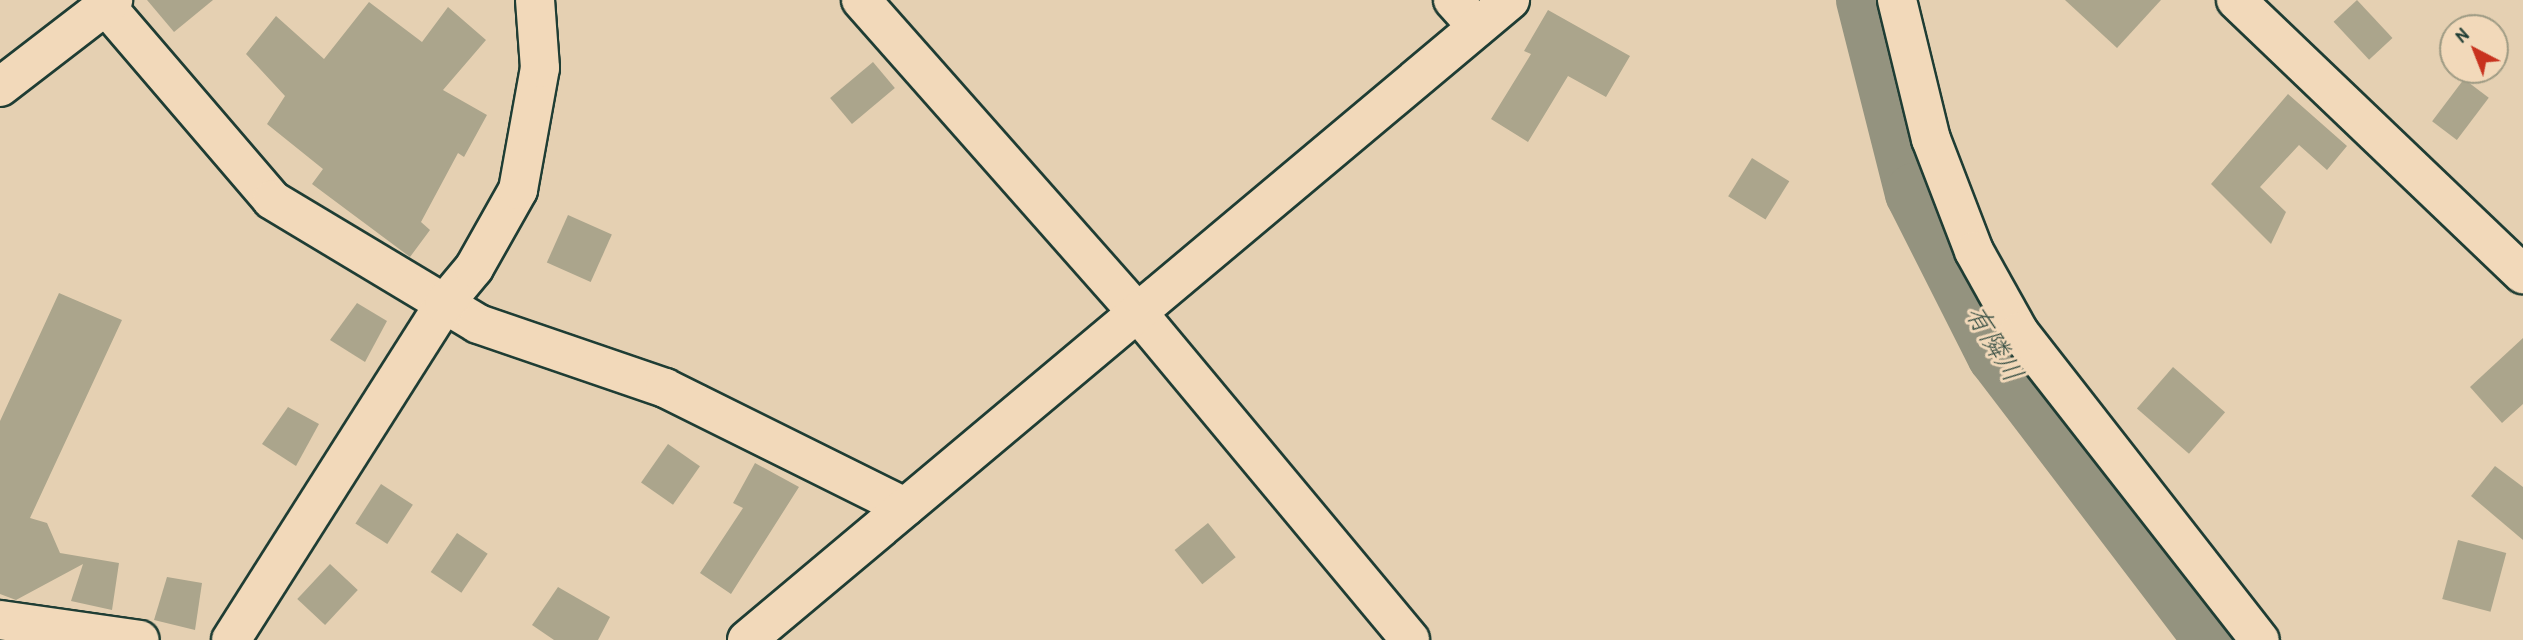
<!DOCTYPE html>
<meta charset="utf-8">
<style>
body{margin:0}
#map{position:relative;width:2523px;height:640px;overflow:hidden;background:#e5d0b2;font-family:"Patrick Hand","Klee One",sans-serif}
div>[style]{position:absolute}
.river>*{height:60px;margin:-30px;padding:0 30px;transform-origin:30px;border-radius:30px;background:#94937f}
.building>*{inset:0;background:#aba58c;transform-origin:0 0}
.roads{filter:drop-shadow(2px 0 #1f3d34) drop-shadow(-2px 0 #1f3d34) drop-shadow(0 2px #1f3d34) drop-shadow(0 -2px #1f3d34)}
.minor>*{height:38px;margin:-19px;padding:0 19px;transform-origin:19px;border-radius:19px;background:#f2d9ba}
span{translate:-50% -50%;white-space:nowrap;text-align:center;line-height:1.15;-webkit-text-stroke:6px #f2d9ba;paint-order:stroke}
.water-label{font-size:28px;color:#364e43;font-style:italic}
.north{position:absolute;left:2439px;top:14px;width:70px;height:70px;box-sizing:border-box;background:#f2d9ba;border:2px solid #9e9b84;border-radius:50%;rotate:318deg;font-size:19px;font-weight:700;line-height:28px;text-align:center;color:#1f3d34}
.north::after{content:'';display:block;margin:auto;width:24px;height:32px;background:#c8321e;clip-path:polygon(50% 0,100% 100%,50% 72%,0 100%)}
</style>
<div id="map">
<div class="river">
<div style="left:1866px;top:0;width:199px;rotate:75.8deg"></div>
<div style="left:1915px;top:193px;width:182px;rotate:63.2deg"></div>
<div style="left:1997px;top:355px;width:358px;rotate:52.7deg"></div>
</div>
<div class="building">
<div style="clip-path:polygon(147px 0,213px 0,174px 32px)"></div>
<div style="clip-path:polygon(2065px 0,2161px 0,2117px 48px)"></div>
<div style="left:2357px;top:0;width:52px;height:32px;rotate:47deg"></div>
<div style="clip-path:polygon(369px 2px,422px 42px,448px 7px,486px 40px,443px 90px,487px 115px,464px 157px,458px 153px,421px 222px,430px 230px,410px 257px,312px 184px,323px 169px,267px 124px,285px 96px,246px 54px,276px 16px,324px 59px)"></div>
<div style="clip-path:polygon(1548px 10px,1630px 56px,1606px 97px,1568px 76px,1528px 142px,1491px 119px,1531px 54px,1524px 51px)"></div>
<div style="left:873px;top:62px;width:34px;height:56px;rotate:50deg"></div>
<div style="left:2464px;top:79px;width:31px;height:53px;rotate:37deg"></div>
<div style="clip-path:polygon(2288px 94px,2347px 146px,2327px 170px,2299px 145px,2260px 187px,2286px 212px,2271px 244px,2211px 184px)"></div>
<div style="left:1752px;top:158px;width:44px;height:45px;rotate:32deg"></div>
<div style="left:568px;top:215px;width:48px;height:52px;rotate:24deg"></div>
<div style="clip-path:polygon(59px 293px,122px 320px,30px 518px,47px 523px,60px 553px,119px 563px,112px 610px,71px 601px,83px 564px,16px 600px,0 594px,0 421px)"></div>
<div style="clip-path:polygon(357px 303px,387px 321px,365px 362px,330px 340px)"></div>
<div style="clip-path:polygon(2523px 338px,2523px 404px,2502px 423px,2470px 387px)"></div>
<div style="left:2173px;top:367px;width:69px;height:55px;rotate:41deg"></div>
<div style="clip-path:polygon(288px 407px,319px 424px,296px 466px,262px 444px)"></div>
<div style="left:668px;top:444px;width:39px;height:47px;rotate:35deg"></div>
<div style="clip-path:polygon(755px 463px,799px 487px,731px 594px,700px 573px,743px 508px,733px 503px)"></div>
<div style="clip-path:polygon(2495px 466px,2523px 487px,2523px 540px,2471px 496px)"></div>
<div style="left:381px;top:484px;width:38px;height:47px;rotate:33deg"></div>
<div style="left:1208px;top:523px;width:44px;height:43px;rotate:51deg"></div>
<div style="left:457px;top:533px;width:37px;height:47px;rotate:34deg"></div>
<div style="left:2458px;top:540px;width:50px;height:61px;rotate:15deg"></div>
<div style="left:330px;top:564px;width:38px;height:48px;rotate:43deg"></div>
<div style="clip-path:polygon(167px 577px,202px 583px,195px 630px,154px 620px)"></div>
<div style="clip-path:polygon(558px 587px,610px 617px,598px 640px,554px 640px,532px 625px)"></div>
</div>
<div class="roads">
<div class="minor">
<div style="left:861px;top:0;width:418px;rotate:48.5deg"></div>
<div style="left:1138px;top:313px;width:425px;rotate:50.2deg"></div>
<div style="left:1453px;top:0;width:36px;rotate:48deg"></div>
<div style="left:1897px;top:0;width:143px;rotate:76.3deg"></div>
<div style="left:1931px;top:139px;width:120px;rotate:69deg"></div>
<div style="left:1974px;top:251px;width:93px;rotate:60.9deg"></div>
<div style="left:2019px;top:332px;width:391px;rotate:52deg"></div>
<div style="left:2236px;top:0;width:397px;rotate:43.7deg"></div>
<div style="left:106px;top:6px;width:255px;rotate:49.4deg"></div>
<div style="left:272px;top:200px;width:240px;rotate:31deg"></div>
<div style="left:478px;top:324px;width:198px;rotate:18.9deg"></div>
<div style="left:665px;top:388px;width:268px;rotate:26.4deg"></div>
<div style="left:0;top:87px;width:143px;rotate:-37.6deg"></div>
<div style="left:0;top:620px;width:141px;rotate:8.1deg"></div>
<div style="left:231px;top:640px;width:398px;rotate:-57.6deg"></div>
<div style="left:444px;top:304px;width:47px;rotate:-50.2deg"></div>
<div style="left:474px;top:268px;width:90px;rotate:-60.6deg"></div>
<div style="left:518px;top:190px;width:124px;rotate:-79.8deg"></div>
<div style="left:540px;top:68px;width:68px;rotate:-94.2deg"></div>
<div style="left:747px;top:640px;width:996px;rotate:-39.99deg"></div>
</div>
</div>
<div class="water-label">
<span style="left:1995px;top:343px;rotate:59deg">有隣川</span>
</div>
<div class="north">N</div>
</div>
